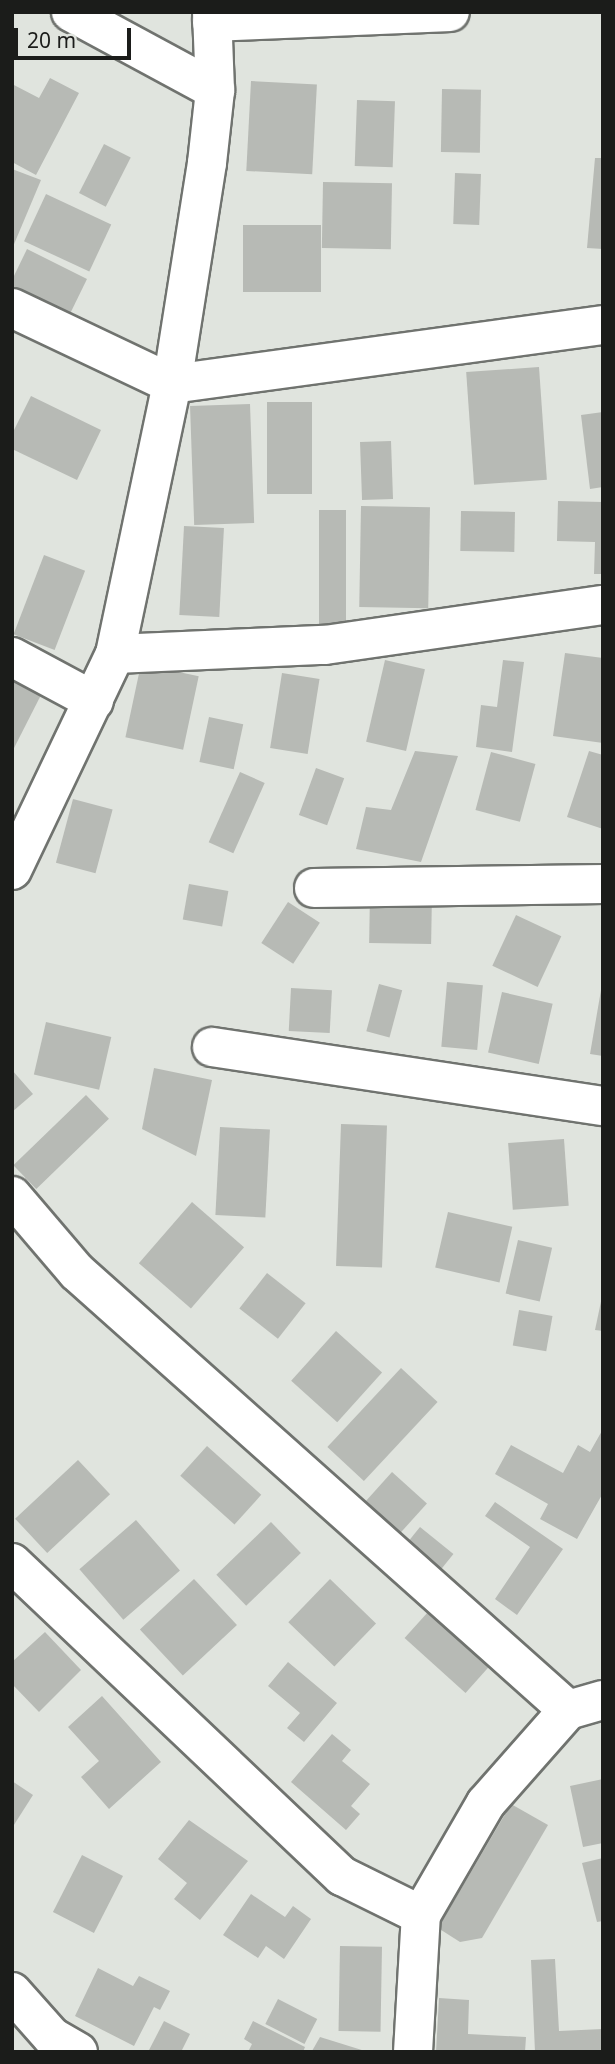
<!DOCTYPE html>
<style>
body{margin:0}
#map{position:relative;width:615px;height:2064px;overflow:hidden;background:#e0e4de;font-family:"Noto Sans",sans-serif}
div>[style]{position:absolute}
.building>*{inset:0;background:#b7bab5;transform-origin:0 0}
.roads{filter:drop-shadow(2px 0 #70736f) drop-shadow(-2px 0 #70736f) drop-shadow(0 2px #70736f) drop-shadow(0 -2px #70736f)}
.street>*{height:38px;margin:-19px;padding:0 19px;transform-origin:19px;border-radius:19px;background:#fff}
span{translate:-50% -50%;white-space:nowrap;text-align:center;line-height:1.15;-webkit-text-stroke:7px #e0e4de;paint-order:stroke}
.frame{position:absolute;inset:0;border:14px solid #1b1c1a;pointer-events:none}
.scale{position:absolute;left:14px;top:28px;width:117px;height:32px;box-sizing:border-box;border:4px solid #1b1c1a;border-top:0;padding-left:9px;font-size:21px;line-height:24px;white-space:nowrap;color:#1b1c1a;-webkit-text-stroke:5px #e0e4de;paint-order:stroke}
</style>
<div id="map">
<div class="building">
<div style="clip-path:polygon(50px 78px,79px 93px,36px 175px,12px 162px,12px 84px,39px 98px)"></div>
<div style="left:251px;top:81px;width:66px;height:90px;rotate:3deg"></div>
<div style="left:442px;top:89px;width:39px;height:63px;rotate:1deg"></div>
<div style="left:357px;top:100px;width:38px;height:66px;rotate:2deg"></div>
<div style="left:104px;top:144px;width:30px;height:55px;rotate:27deg"></div>
<div style="clip-path:polygon(595px 158px,603px 158px,603px 249px,587px 248px)"></div>
<div style="clip-path:polygon(12px 169px,41px 180px,12px 249px)"></div>
<div style="left:455px;top:173px;width:26px;height:51px;rotate:2deg"></div>
<div style="left:323px;top:182px;width:69px;height:66px;rotate:1deg"></div>
<div style="left:46px;top:194px;width:72px;height:52px;rotate:25deg"></div>
<div style="left:321px;top:225px;width:67px;height:78px;rotate:90deg"></div>
<div style="clip-path:polygon(27px 249px,87px 279px,66px 322px,12px 295px,12px 280px)"></div>
<div style="left:539px;top:367px;width:113px;height:73px;rotate:86deg"></div>
<div style="clip-path:polygon(31px 396px,101px 430px,77px 480px,12px 449px,12px 434px)"></div>
<div style="left:267px;top:402px;width:45px;height:92px"></div>
<div style="left:250px;top:404px;width:119px;height:60px;rotate:88deg"></div>
<div style="clip-path:polygon(603px 412px,603px 487px,590px 489px,581px 415px)"></div>
<div style="left:391px;top:441px;width:58px;height:31px;rotate:88deg"></div>
<div style="clip-path:polygon(558px 501px,603px 502px,603px 574px,594px 574px,595px 542px,557px 541px)"></div>
<div style="left:361px;top:506px;width:69px;height:101px;rotate:1deg"></div>
<div style="left:319px;top:510px;width:27px;height:115px"></div>
<div style="left:461px;top:511px;width:54px;height:40px;rotate:1deg"></div>
<div style="left:184px;top:526px;width:40px;height:89px;rotate:3deg"></div>
<div style="left:44px;top:555px;width:44px;height:85px;rotate:21deg"></div>
<div style="clip-path:polygon(565px 653px,603px 658px,603px 743px,553px 736px)"></div>
<div style="left:385px;top:660px;width:41px;height:84px;rotate:13deg"></div>
<div style="clip-path:polygon(503px 660px,524px 662px,512px 752px,476px 747px,481px 705px,497px 707px)"></div>
<div style="left:141px;top:664px;width:59px;height:75px;rotate:12deg"></div>
<div style="left:282px;top:673px;width:38px;height:76px;rotate:9deg"></div>
<div style="clip-path:polygon(12px 681px,41px 695px,12px 752px)"></div>
<div style="left:209px;top:717px;width:35px;height:46px;rotate:12deg"></div>
<div style="clip-path:polygon(415px 751px,458px 756px,421px 862px,356px 849px,366px 807px,391px 810px)"></div>
<div style="clip-path:polygon(589px 751px,603px 755px,603px 829px,567px 817px)"></div>
<div style="left:491px;top:752px;width:46px;height:60px;rotate:15deg"></div>
<div style="left:316px;top:768px;width:30px;height:50px;rotate:20deg"></div>
<div style="left:240px;top:772px;width:27px;height:77px;rotate:24deg"></div>
<div style="left:73px;top:799px;width:41px;height:66px;rotate:15deg"></div>
<div style="left:189px;top:884px;width:40px;height:36px;rotate:10deg"></div>
<div style="left:370px;top:893px;width:62px;height:50px;rotate:1deg"></div>
<div style="left:288px;top:902px;width:38px;height:49px;rotate:33deg"></div>
<div style="left:516px;top:915px;width:50px;height:56px;rotate:25deg"></div>
<div style="left:447px;top:982px;width:36px;height:65px;rotate:5deg"></div>
<div style="left:379px;top:984px;width:24px;height:49px;rotate:15deg"></div>
<div style="left:291px;top:988px;width:41px;height:43px;rotate:3deg"></div>
<div style="clip-path:polygon(601px 990px,603px 990px,603px 1056px,590px 1054px)"></div>
<div style="left:502px;top:992px;width:52px;height:62px;rotate:13deg"></div>
<div style="left:46px;top:1022px;width:67px;height:54px;rotate:13deg"></div>
<div style="clip-path:polygon(154px 1068px,212px 1080px,196px 1156px,142px 1129px)"></div>
<div style="clip-path:polygon(12px 1070px,33px 1094px,12px 1112px)"></div>
<div style="left:86px;top:1095px;width:33px;height:101px;rotate:46deg"></div>
<div style="left:341px;top:1124px;width:46px;height:142px;rotate:2deg"></div>
<div style="left:220px;top:1127px;width:50px;height:88px;rotate:3deg"></div>
<div style="left:564px;top:1139px;width:67px;height:56px;rotate:86deg"></div>
<div style="left:192px;top:1202px;width:69px;height:81px;rotate:41deg"></div>
<div style="left:448px;top:1212px;width:66px;height:57px;rotate:13deg"></div>
<div style="left:518px;top:1240px;width:35px;height:55px;rotate:13deg"></div>
<div style="left:267px;top:1273px;width:49px;height:45px;rotate:38deg"></div>
<div style="clip-path:polygon(603px 1292px,603px 1331px,595px 1330px)"></div>
<div style="left:519px;top:1310px;width:34px;height:36px;rotate:10deg"></div>
<div style="left:336px;top:1331px;width:62px;height:67px;rotate:42deg"></div>
<div style="left:401px;top:1368px;width:50px;height:108px;rotate:43deg"></div>
<div style="clip-path:polygon(603px 1429px,603px 1493px,577px 1539px,540px 1519px,548px 1504px,495px 1474px,511px 1445px,563px 1473px,578px 1445px,590px 1452px)"></div>
<div style="left:207px;top:1446px;width:73px;height:40px;rotate:42deg"></div>
<div style="left:78px;top:1460px;width:47px;height:86px;rotate:47deg"></div>
<div style="left:392px;top:1472px;width:47px;height:50px;rotate:42deg"></div>
<div style="clip-path:polygon(495px 1502px,563px 1549px,517px 1615px,495px 1599px,530px 1547px,485px 1516px)"></div>
<div style="left:136px;top:1520px;width:67px;height:75px;rotate:49deg"></div>
<div style="left:271px;top:1522px;width:43px;height:76px;rotate:46deg"></div>
<div style="left:420px;top:1527px;width:43px;height:26px;rotate:39deg"></div>
<div style="left:194px;top:1579px;width:63px;height:74px;rotate:47deg"></div>
<div style="left:330px;top:1579px;width:64px;height:60px;rotate:44deg"></div>
<div style="left:428px;top:1612px;width:82px;height:35px;rotate:42deg"></div>
<div style="clip-path:polygon(45px 1632px,81px 1670px,39px 1712px,12px 1684px,12px 1662px)"></div>
<div style="clip-path:polygon(288px 1662px,337px 1703px,304px 1742px,287px 1728px,300px 1713px,268px 1686px)"></div>
<div style="clip-path:polygon(102px 1696px,161px 1762px,109px 1809px,81px 1777px,99px 1761px,68px 1727px)"></div>
<div style="clip-path:polygon(332px 1734px,351px 1750px,342px 1761px,370px 1784px,351px 1806px,360px 1814px,346px 1830px,291px 1782px)"></div>
<div style="clip-path:polygon(603px 1779px,603px 1843px,583px 1847px,570px 1786px)"></div>
<div style="clip-path:polygon(12px 1781px,33px 1795px,12px 1828px)"></div>
<div style="clip-path:polygon(511px 1804px,548px 1825px,482px 1938px,460px 1942px,438px 1928px)"></div>
<div style="clip-path:polygon(189px 1820px,248px 1861px,200px 1920px,174px 1899px,187px 1883px,158px 1859px)"></div>
<div style="left:82px;top:1855px;width:46px;height:64px;rotate:27deg"></div>
<div style="clip-path:polygon(603px 1858px,603px 1921px,597px 1922px,582px 1863px)"></div>
<div style="clip-path:polygon(251px 1894px,285px 1917px,293px 1906px,311px 1919px,284px 1959px,266px 1946px,258px 1958px,223px 1935px)"></div>
<div style="left:340px;top:1946px;width:42px;height:85px;rotate:1deg"></div>
<div style="clip-path:polygon(555px 1959px,559px 2031px,603px 2029px,603px 2052px,535px 2052px,531px 1960px)"></div>
<div style="clip-path:polygon(98px 1968px,133px 1986px,139px 1976px,170px 1991px,160px 2010px,154px 2007px,134px 2046px,75px 2016px)"></div>
<div style="clip-path:polygon(439px 1998px,469px 2000px,468px 2034px,526px 2037px,525px 2052px,436px 2052px)"></div>
<div style="left:278px;top:1999px;width:44px;height:28px;rotate:27deg"></div>
<div style="clip-path:polygon(164px 2021px,190px 2034px,181px 2052px,148px 2052px)"></div>
<div style="clip-path:polygon(253px 2021px,305px 2047px,303px 2052px,248px 2052px,252px 2044px,244px 2039px)"></div>
<div style="clip-path:polygon(320px 2037px,365px 2051px,365px 2052px,312px 2051px)"></div>
</div>
<div class="roads">
<div class="street">
<div style="left:71px;top:12px;width:164px;rotate:28.4deg"></div>
<div style="left:212px;top:22px;width:238px;rotate:-2.4deg"></div>
<div style="left:12px;top:308px;width:177px;rotate:25.4deg"></div>
<div style="left:172px;top:384px;width:435px;rotate:-7.8deg"></div>
<div style="left:115px;top:654px;width:210px;rotate:-2.5deg"></div>
<div style="left:325px;top:645px;width:281px;rotate:-8.2deg"></div>
<div style="left:12px;top:657px;width:93px;rotate:28.2deg"></div>
<div style="left:12px;top:870px;width:239px;rotate:-64.5deg"></div>
<div style="left:115px;top:654px;width:276px;rotate:-78.1deg"></div>
<div style="left:172px;top:384px;width:224px;rotate:-81deg"></div>
<div style="left:207px;top:163px;width:73px;rotate:-83.7deg"></div>
<div style="left:215px;top:90px;width:78px;rotate:-92.2deg"></div>
<div style="left:314px;top:888px;width:289px;rotate:-0.8deg"></div>
<div style="left:212px;top:1047px;width:395px;rotate:8.6deg"></div>
<div style="left:12px;top:1196px;width:100px;rotate:49.5deg"></div>
<div style="left:77px;top:1272px;width:658px;rotate:41.73deg"></div>
<div style="left:12px;top:1563px;width:455px;rotate:43.5deg"></div>
<div style="left:342px;top:1876px;width:88px;rotate:26.3deg"></div>
<div style="left:12px;top:1992px;width:60px;rotate:48.4deg"></div>
<div style="left:52px;top:2037px;width:30px;rotate:30deg"></div>
<div style="left:413px;top:2052px;width:137px;rotate:-86.7deg"></div>
<div style="left:421px;top:1915px;width:129px;rotate:-59.9deg"></div>
<div style="left:486px;top:1803px;width:124px;rotate:-48.6deg"></div>
<div style="left:568px;top:1710px;width:36px;rotate:-16deg"></div>
</div>
</div>
<div class="frame"></div>
<div class="scale">20 m</div>
</div>
